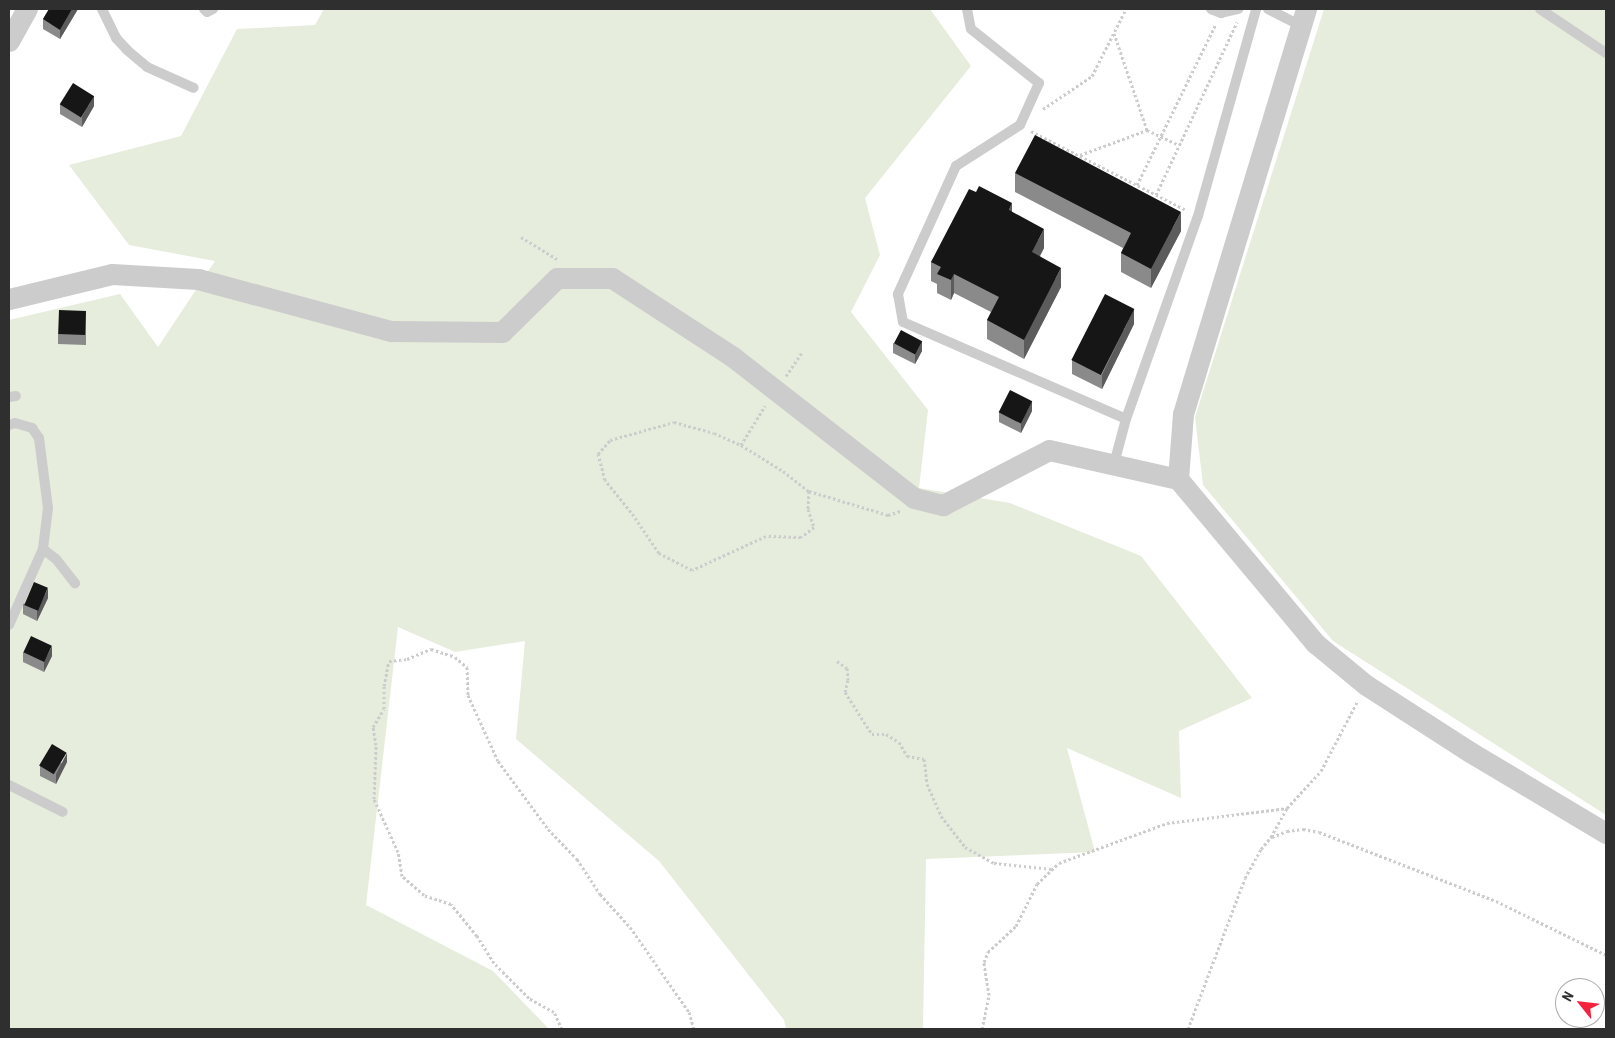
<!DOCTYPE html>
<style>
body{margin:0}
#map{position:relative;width:1615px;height:1038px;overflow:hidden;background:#fff;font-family:"Roboto Condensed",sans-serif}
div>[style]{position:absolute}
.green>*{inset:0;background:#e6eddc}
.path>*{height:3px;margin-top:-1.5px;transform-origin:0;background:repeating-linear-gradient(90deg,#ccc 0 2.5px,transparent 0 5px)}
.lane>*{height:10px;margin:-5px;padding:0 5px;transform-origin:5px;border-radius:5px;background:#ccc}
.street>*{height:21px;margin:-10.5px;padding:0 10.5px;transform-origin:10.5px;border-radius:10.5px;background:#ccc}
.wall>*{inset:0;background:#8a8a8a}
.shaded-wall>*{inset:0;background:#5c5c5c}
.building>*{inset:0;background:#161616;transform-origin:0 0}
span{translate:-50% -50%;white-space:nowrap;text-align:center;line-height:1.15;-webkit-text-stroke:5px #fff;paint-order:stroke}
.frame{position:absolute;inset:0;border:10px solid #2f2f2f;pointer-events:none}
.north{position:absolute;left:1555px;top:978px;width:50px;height:50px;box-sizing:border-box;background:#fff;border:1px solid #acacac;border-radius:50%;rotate:299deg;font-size:14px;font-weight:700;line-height:20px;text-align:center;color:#2f2f2f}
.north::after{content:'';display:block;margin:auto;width:18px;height:22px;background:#f4233d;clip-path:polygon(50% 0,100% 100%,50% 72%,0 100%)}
</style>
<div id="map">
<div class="green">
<div style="clip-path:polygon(324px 9px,930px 9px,971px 66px,865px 198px,880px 255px,851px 312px,928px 410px,919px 488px,1010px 503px,1141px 556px,1252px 698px,1179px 731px,1181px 798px,1067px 748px,1095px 852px,926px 859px,923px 1029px,786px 1029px,784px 1020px,659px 861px,516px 739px,525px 641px,455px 652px,398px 627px,366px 905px,493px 971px,549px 1029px,9px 1029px,9px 320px,120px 294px,158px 347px,215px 261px,129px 245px,69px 165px,181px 136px,237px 29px,315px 25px)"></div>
<div style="clip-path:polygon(1324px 9px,1606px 9px,1606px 815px,1333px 641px,1203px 485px,1195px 417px)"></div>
</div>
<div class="path">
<div style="left:1043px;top:109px;width:59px;rotate:-34deg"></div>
<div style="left:1092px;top:76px;width:75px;rotate:-63.1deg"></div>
<div style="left:1147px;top:130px;width:35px;rotate:25deg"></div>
<div style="left:1031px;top:131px;width:174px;rotate:27deg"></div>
<div style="left:1080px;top:155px;width:72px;rotate:-20.5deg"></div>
<div style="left:1147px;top:130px;width:102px;rotate:-108.8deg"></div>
<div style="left:1137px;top:185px;width:179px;rotate:-63.9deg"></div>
<div style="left:1156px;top:195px;width:191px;rotate:-64.9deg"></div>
<div style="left:521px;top:237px;width:42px;rotate:31.4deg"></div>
<div style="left:786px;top:376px;width:29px;rotate:-56deg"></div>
<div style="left:741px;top:445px;width:46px;rotate:-58.4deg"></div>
<div style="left:809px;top:491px;width:18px;rotate:93deg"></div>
<div style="left:808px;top:509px;width:19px;rotate:72deg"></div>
<div style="left:814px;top:527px;width:16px;rotate:142deg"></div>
<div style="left:801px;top:537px;width:35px;rotate:-178deg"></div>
<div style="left:766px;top:536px;width:81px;rotate:155.3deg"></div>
<div style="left:692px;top:570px;width:37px;rotate:-153deg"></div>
<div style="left:659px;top:553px;width:50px;rotate:-124.3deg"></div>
<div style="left:631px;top:512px;width:41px;rotate:-129.1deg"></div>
<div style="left:605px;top:480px;width:27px;rotate:-105deg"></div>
<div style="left:598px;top:454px;width:18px;rotate:-49deg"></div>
<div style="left:610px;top:440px;width:66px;rotate:-15.7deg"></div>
<div style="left:674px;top:422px;width:41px;rotate:15.4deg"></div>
<div style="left:714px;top:433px;width:30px;rotate:24deg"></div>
<div style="left:741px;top:445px;width:49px;rotate:31.8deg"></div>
<div style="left:783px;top:471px;width:33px;rotate:38deg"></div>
<div style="left:809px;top:491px;width:83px;rotate:16.9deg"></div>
<div style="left:888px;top:515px;width:13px;rotate:-18deg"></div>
<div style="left:837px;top:661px;width:12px;rotate:35deg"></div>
<div style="left:847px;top:668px;width:12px;rotate:85deg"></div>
<div style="left:848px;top:680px;width:12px;rotate:104deg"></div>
<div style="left:845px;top:692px;width:50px;rotate:57.3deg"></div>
<div style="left:872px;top:734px;width:14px"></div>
<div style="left:886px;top:734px;width:15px;rotate:32deg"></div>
<div style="left:899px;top:742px;width:16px;rotate:60deg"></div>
<div style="left:907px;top:756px;width:17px;rotate:10deg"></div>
<div style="left:924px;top:759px;width:25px;rotate:83deg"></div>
<div style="left:927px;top:784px;width:35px;rotate:66deg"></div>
<div style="left:941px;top:816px;width:39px;rotate:52deg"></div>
<div style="left:965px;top:847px;width:33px;rotate:29deg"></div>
<div style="left:994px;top:863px;width:58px;rotate:5.9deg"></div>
<div style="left:1272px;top:837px;width:16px;rotate:-22deg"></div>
<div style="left:1287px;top:831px;width:16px;rotate:-7deg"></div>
<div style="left:1303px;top:829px;width:16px;rotate:11deg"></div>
<div style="left:1319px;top:832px;width:190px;rotate:21.3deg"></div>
<div style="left:1496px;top:901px;width:123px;rotate:26.1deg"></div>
<div style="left:562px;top:1029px;width:19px;rotate:-115deg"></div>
<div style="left:554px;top:1012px;width:29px;rotate:-151deg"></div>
<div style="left:529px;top:998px;width:49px;rotate:-135deg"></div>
<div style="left:494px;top:963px;width:32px;rotate:-122deg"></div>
<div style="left:477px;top:936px;width:41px;rotate:-129.1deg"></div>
<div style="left:451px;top:904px;width:28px;rotate:-162deg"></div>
<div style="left:424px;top:895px;width:29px;rotate:-139deg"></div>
<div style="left:402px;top:876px;width:24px;rotate:-99deg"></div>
<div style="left:398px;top:852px;width:58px;rotate:-114.4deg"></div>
<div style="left:374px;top:799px;width:54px;rotate:-87.9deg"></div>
<div style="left:376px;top:745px;width:18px;rotate:-99deg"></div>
<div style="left:373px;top:727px;width:21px;rotate:-59deg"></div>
<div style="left:384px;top:709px;width:23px;rotate:-90deg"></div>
<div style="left:384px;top:686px;width:25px;rotate:-79deg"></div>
<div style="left:389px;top:661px;width:18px;rotate:-6deg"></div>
<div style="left:407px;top:659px;width:26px;rotate:-23deg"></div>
<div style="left:431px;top:649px;width:25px;rotate:18deg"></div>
<div style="left:455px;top:657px;width:16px;rotate:40deg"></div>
<div style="left:467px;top:667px;width:28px;rotate:88deg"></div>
<div style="left:468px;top:695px;width:72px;rotate:65.6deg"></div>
<div style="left:498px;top:761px;width:84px;rotate:53.7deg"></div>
<div style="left:548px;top:829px;width:42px;rotate:46deg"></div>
<div style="left:577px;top:859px;width:42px;rotate:56.7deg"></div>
<div style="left:600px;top:894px;width:45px;rotate:47.7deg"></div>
<div style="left:630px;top:927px;width:103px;rotate:55.2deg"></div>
<div style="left:689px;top:1012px;width:18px;rotate:74deg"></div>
<div style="left:982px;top:1029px;width:35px;rotate:-78deg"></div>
<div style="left:989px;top:995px;width:33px;rotate:-99deg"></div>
<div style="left:984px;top:962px;width:11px;rotate:-68deg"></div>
<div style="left:988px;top:952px;width:38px;rotate:-43deg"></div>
<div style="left:1016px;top:926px;width:47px;rotate:-63.4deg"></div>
<div style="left:1037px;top:884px;width:30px;rotate:-44deg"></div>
<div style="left:1059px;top:863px;width:115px;rotate:-20.3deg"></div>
<div style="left:1167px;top:823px;width:121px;rotate:-7.1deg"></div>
<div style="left:1188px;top:1029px;width:161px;rotate:-69.3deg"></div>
<div style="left:1245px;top:878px;width:33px;rotate:-61deg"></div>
<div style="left:1261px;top:849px;width:16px;rotate:-50deg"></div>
<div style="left:1271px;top:837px;width:33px;rotate:-61deg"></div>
<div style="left:1287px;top:808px;width:50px;rotate:-47.4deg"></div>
<div style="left:1321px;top:771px;width:78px;rotate:-62.4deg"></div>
</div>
<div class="lane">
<div style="left:102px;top:9px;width:32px;rotate:64deg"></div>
<div style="left:116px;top:38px;width:16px;rotate:47deg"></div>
<div style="left:127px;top:50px;width:26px;rotate:40deg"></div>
<div style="left:147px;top:67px;width:51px;rotate:24.1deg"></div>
<div style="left:204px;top:9px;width:4px;rotate:45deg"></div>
<div style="left:207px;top:12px;width:7px;rotate:-27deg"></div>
<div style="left:967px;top:9px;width:20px;rotate:79deg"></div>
<div style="left:971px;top:29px;width:87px;rotate:38.5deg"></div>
<div style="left:1039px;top:83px;width:46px;rotate:114.3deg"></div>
<div style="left:1020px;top:125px;width:76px;rotate:147.4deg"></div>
<div style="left:956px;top:166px;width:141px;rotate:114.4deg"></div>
<div style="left:898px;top:294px;width:28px;rotate:80deg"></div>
<div style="left:903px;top:322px;width:243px;rotate:23.5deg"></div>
<div style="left:1211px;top:9px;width:11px;rotate:22deg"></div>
<div style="left:1221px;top:13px;width:18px;rotate:-13deg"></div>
<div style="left:1268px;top:9px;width:37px;rotate:27deg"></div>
<div style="left:1540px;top:9px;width:79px;rotate:33.7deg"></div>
<div style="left:9px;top:397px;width:7px;rotate:-8deg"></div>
<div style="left:9px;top:425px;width:6px;rotate:-18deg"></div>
<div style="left:15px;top:423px;width:18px;rotate:16deg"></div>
<div style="left:32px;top:428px;width:12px;rotate:55deg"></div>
<div style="left:39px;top:438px;width:71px;rotate:82.7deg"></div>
<div style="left:48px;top:508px;width:41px;rotate:97deg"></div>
<div style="left:43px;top:549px;width:83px;rotate:114.1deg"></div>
<div style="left:1114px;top:464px;width:47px;rotate:-75.1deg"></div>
<div style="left:1126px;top:419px;width:215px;rotate:-70.5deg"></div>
<div style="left:1198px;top:216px;width:215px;rotate:-74.3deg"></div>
<div style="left:43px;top:549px;width:16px;rotate:38deg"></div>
<div style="left:56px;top:559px;width:31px;rotate:52deg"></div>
<div style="left:9px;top:785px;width:60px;rotate:26.6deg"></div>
</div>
<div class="street">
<div style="left:1306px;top:9px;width:423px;rotate:106.9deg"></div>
<div style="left:1183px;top:414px;width:65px;rotate:94.4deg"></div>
<div style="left:1178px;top:479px;width:214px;rotate:50.1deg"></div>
<div style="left:1315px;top:643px;width:66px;rotate:39.5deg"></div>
<div style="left:1366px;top:685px;width:124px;rotate:32.8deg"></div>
<div style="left:1470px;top:752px;width:158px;rotate:30.8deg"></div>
<div style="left:9px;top:41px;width:37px;rotate:-61deg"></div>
<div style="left:9px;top:299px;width:106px;rotate:-13.6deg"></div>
<div style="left:112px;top:274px;width:86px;rotate:3.3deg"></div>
<div style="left:198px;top:279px;width:200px;rotate:15.1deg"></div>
<div style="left:391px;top:331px;width:111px;rotate:0.5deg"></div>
<div style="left:502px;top:332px;width:77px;rotate:-44.5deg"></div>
<div style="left:557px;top:278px;width:55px"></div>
<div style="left:612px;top:278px;width:145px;rotate:33.1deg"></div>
<div style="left:733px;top:357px;width:229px;rotate:37.9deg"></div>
<div style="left:914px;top:498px;width:30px;rotate:14deg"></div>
<div style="left:943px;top:505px;width:119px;rotate:-27.4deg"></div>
<div style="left:1049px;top:450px;width:132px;rotate:12.7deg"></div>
</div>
<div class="wall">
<div style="clip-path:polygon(49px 9px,78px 9px,60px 39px,43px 29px,43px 19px)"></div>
<div style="clip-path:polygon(60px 104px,94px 106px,82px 127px,60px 114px)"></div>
<div style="clip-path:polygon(1015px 173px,1181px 231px,1151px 288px,1121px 272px,1121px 253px,1123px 248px,1015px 192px)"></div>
<div style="clip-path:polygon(976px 192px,1012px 212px,1044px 248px,1040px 256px,1061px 287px,1024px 359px,987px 339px,987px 320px,991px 312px,954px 293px,951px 300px,937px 293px,937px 284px,931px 281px,931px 262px)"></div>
<div style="clip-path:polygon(86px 311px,86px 345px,58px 344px,58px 334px)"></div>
<div style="clip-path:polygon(1134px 324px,1102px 389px,1072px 374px,1072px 360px)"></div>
<div style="clip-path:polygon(893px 343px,922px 351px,915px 364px,893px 353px)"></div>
<div style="clip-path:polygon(1032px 411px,1021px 433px,999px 422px,999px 412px)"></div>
<div style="clip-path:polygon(48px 598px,37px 621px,23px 614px,23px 604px)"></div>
<div style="clip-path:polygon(23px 652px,52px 656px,44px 672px,23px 662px)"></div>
<div style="clip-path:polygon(67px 762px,56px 784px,40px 776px,40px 766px)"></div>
</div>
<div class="shaded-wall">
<div style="clip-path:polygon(72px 9px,78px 9px,60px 39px,60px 30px)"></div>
<div style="clip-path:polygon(94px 96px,94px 106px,82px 127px,82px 117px)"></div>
<div style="clip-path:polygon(1012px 203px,1012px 222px,1009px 210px)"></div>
<div style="clip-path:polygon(1181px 212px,1181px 231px,1151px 288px,1151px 269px)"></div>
<div style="clip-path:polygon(1044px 229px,1044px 248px,1032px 271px,1032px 252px)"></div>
<div style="clip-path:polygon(1061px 268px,1061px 287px,1024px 359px,1024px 340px)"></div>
<div style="clip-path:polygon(954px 274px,954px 293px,951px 300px,951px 280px)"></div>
<div style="clip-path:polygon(1134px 309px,1134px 324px,1102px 389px,1102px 375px)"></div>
<div style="clip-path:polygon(922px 341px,922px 351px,915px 364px,915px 355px)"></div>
<div style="clip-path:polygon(1032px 401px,1032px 411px,1021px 433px,1021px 423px)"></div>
<div style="clip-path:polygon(48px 588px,48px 598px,37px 621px,37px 611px)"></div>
<div style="clip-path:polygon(52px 646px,52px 656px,44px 672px,44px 662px)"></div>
<div style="clip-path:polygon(67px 753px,67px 762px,56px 784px,56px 774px)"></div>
</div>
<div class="building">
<div style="clip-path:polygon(49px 9px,72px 9px,60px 30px,43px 19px)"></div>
<div style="left:73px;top:83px;width:25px;height:25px;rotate:32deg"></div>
<div style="clip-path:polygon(1035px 135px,1181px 212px,1151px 269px,1121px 253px,1131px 233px,1015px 173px)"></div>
<div style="clip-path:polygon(979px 186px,1012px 203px,1009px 210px,1044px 229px,1032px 252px,1061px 268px,1024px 340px,987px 320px,999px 297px,954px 274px,951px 280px,937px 274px,941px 267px,931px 262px,969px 189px,976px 192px)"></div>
<div style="left:1105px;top:294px;width:33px;height:74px;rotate:27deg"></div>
<div style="left:59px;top:310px;width:27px;height:24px;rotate:2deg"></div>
<div style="left:901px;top:330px;width:24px;height:15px;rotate:28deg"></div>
<div style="left:1010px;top:390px;width:25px;height:25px;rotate:27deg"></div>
<div style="left:34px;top:582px;width:15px;height:25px;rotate:23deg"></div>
<div style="left:31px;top:636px;width:23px;height:18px;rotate:25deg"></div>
<div style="left:52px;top:744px;width:17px;height:25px;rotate:31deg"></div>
</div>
<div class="frame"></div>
<div class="north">N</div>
</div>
